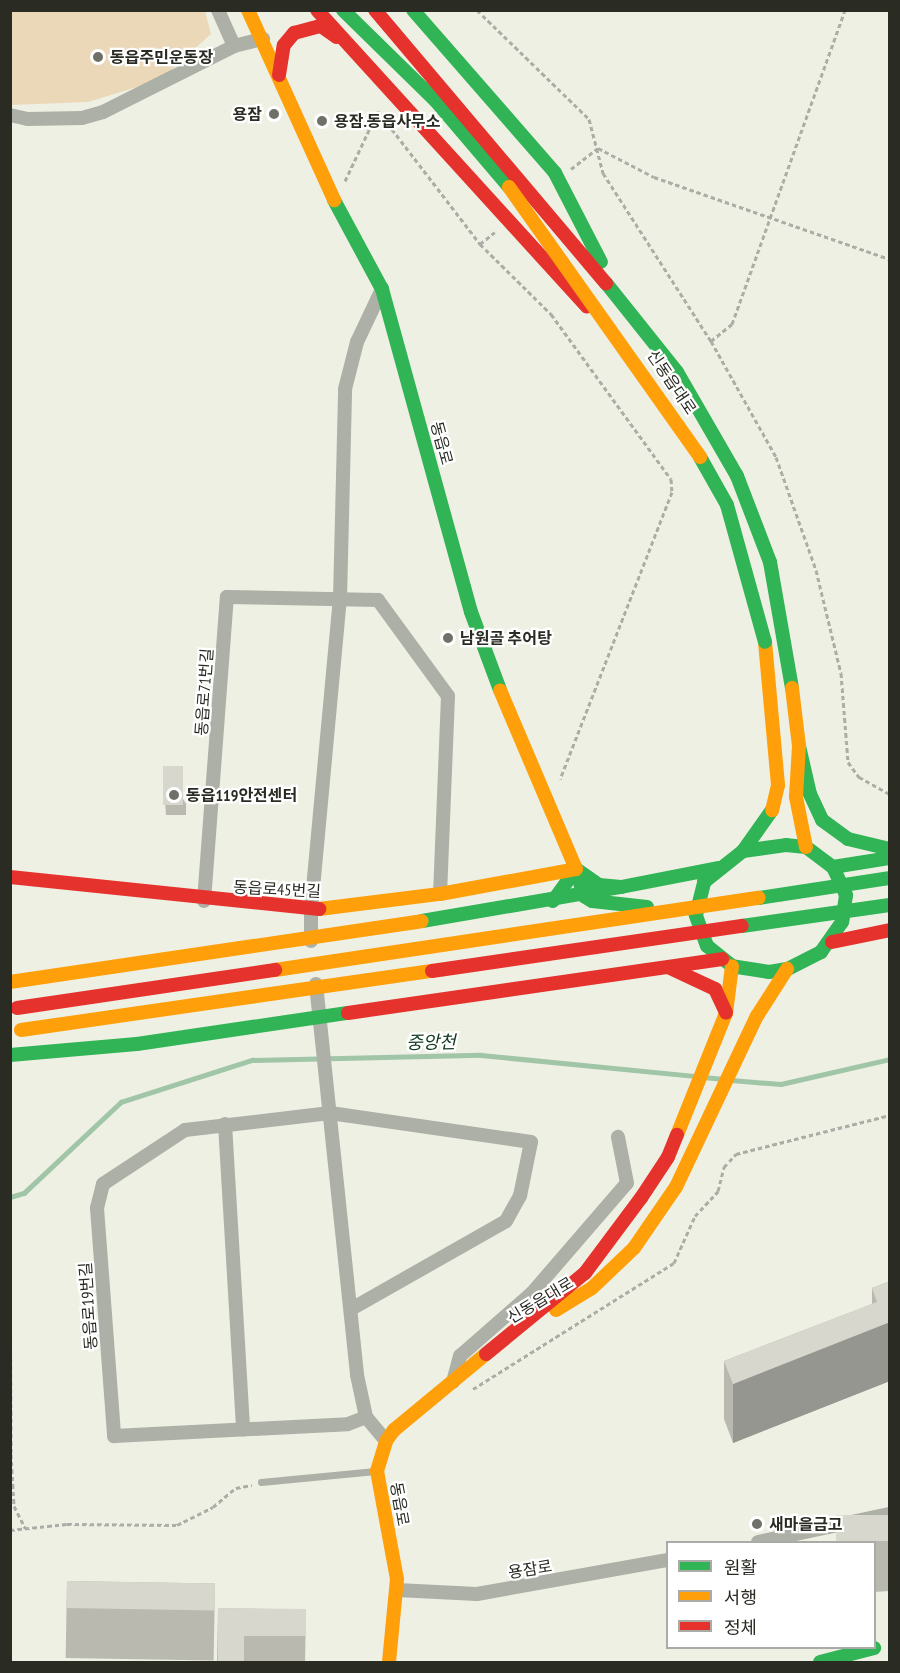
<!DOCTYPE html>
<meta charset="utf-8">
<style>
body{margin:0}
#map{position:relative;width:900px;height:1673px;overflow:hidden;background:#eef0e4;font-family:"PT Sans Narrow","Noto Sans KR",sans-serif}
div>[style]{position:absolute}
.green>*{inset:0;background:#ebd8b9}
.stream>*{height:4.5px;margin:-2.25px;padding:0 2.25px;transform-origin:2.25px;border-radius:2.25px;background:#a0c5a7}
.path>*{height:3px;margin-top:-1.5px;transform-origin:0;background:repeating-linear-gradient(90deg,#aaaea6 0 4.5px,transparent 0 7.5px)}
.lane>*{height:7px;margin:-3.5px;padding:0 3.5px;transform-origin:3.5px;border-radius:3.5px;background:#adb0a7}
.street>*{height:14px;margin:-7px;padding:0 7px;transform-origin:7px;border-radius:7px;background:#adb0a7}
.fast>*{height:14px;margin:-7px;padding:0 7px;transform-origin:7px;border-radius:7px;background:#30b455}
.slow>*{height:14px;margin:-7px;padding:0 7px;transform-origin:7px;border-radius:7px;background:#ff9f0a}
.jam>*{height:14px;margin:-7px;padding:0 7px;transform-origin:7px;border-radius:7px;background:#e5322d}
.fast-bridge>*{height:14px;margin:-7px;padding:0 7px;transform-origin:7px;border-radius:7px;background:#30b455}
.slow-bridge>*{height:14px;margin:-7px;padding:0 7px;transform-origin:7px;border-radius:7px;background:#ff9f0a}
.jam-bridge>*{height:14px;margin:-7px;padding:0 7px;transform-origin:7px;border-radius:7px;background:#e5322d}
.wall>*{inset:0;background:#b9b9b0;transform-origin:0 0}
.shaded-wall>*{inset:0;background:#969690}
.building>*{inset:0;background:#d7d7cd;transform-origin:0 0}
.dots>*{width:16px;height:16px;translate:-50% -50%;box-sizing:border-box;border:3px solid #fff;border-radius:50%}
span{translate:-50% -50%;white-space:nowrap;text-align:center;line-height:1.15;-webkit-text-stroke:4.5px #fff;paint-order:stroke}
.poi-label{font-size:16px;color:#2a2b23;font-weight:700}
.left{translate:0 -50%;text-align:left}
.right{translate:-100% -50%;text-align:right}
.street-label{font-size:16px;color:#2a2b23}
.water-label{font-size:18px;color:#10391f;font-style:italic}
.frame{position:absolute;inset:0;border:12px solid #2a2b23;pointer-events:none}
.legend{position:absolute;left:666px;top:1541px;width:210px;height:108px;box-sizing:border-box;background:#fff;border:2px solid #aaaaa7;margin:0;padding:8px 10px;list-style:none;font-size:18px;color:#2a2b23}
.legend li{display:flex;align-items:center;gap:12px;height:30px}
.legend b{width:30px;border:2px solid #aaaaa7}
</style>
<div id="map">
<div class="green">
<div style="clip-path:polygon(10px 11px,205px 11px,211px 34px,160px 80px,88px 102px,11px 105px)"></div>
</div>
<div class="stream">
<div style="left:704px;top:1077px;width:19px;rotate:6deg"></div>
<div style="left:731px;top:1080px;width:50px;rotate:4.6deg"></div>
<div style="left:781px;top:1084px;width:112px;rotate:-12.9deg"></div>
<div style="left:10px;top:1197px;width:15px;rotate:-16deg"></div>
<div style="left:24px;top:1193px;width:133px;rotate:-43.2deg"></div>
<div style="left:121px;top:1102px;width:138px;rotate:-17.8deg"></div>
<div style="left:252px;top:1060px;width:229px;rotate:-1.3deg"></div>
<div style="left:481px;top:1055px;width:216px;rotate:5.6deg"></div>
</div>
<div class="path">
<div style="left:477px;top:10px;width:156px;rotate:44.2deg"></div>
<div style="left:589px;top:119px;width:56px;rotate:75.5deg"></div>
<div style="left:603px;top:173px;width:200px;rotate:57.3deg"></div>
<div style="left:711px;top:341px;width:133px;rotate:60.7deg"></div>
<div style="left:776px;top:457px;width:120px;rotate:70.5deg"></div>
<div style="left:816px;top:570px;width:106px;rotate:76.4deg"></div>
<div style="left:841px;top:673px;width:89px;rotate:85.5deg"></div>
<div style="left:848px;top:762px;width:19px;rotate:54deg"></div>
<div style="left:859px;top:777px;width:35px;rotate:29deg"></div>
<div style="left:571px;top:169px;width:34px;rotate:-38deg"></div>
<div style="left:598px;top:148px;width:63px;rotate:27.4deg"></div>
<div style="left:654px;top:177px;width:250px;rotate:19.2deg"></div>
<div style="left:345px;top:181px;width:77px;rotate:-64.8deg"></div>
<div style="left:378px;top:111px;width:168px;rotate:52.5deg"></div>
<div style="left:480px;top:244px;width:100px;rotate:44.6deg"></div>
<div style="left:551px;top:314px;width:204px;rotate:54deg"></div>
<div style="left:671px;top:479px;width:13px;rotate:86deg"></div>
<div style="left:672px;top:492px;width:308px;rotate:111.3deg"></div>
<div style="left:480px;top:244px;width:19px;rotate:-39deg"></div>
<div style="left:711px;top:341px;width:27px;rotate:-39deg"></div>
<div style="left:732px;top:324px;width:334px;rotate:-70.2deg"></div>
<div style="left:10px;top:1231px;width:223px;rotate:89.7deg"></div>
<div style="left:11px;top:1454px;width:52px;rotate:86.7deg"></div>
<div style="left:14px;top:1506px;width:25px;rotate:63deg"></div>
<div style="left:473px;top:1389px;width:237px;rotate:-32.1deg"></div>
<div style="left:674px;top:1263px;width:51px;rotate:-65.9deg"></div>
<div style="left:695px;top:1216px;width:34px;rotate:-47deg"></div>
<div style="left:718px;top:1191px;width:25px;rotate:-76deg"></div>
<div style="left:724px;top:1167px;width:18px;rotate:-47deg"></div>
<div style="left:736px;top:1154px;width:159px;rotate:-14.2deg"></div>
<div style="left:10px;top:1530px;width:57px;rotate:-6deg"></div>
<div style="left:67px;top:1524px;width:110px;rotate:0.5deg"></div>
<div style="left:177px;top:1525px;width:40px;rotate:-26.6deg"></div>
<div style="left:213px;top:1507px;width:30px;rotate:-40deg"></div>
<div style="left:236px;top:1488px;width:16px;rotate:-11deg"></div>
</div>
<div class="lane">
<div style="left:261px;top:1482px;width:115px;rotate:-5.5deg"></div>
</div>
<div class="street">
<div style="left:218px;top:10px;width:39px;rotate:66deg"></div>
<div style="left:10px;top:115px;width:18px;rotate:13deg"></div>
<div style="left:28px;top:119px;width:54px;rotate:-1.1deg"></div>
<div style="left:82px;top:118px;width:22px;rotate:-16deg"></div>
<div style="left:103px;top:112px;width:147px;rotate:-26.7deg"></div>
<div style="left:234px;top:46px;width:30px;rotate:-14deg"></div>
<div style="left:204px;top:901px;width:305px;rotate:-85.7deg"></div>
<div style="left:227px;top:597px;width:151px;rotate:1.1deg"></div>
<div style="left:378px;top:600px;width:119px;rotate:53.9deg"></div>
<div style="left:448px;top:696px;width:198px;rotate:92.3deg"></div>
<div style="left:311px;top:941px;width:31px;rotate:-90deg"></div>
<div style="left:311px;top:910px;width:312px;rotate:-84.7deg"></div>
<div style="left:340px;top:599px;width:210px;rotate:-88.6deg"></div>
<div style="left:345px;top:389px;width:49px;rotate:-75.7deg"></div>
<div style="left:357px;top:342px;width:59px;rotate:-64.7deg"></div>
<div style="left:316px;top:984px;width:393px;rotate:84deg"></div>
<div style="left:357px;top:1375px;width:43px;rotate:77.9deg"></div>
<div style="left:366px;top:1417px;width:31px;rotate:50deg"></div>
<div style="left:225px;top:1124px;width:306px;rotate:86.6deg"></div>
<div style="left:353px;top:1308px;width:176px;rotate:-29.6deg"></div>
<div style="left:506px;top:1221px;width:29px;rotate:-61deg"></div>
<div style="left:520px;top:1196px;width:55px;rotate:-78.5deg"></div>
<div style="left:531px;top:1142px;width:203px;rotate:-171.8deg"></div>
<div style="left:330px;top:1113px;width:146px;rotate:173.3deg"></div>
<div style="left:185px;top:1130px;width:98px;rotate:146.6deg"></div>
<div style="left:103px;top:1184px;width:25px;rotate:104deg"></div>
<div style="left:97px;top:1208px;width:229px;rotate:85.7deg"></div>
<div style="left:114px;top:1436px;width:234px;rotate:-2.9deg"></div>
<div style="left:348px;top:1424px;width:19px;rotate:-21deg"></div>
<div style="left:453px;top:1382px;width:27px;rotate:-75deg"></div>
<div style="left:460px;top:1356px;width:96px;rotate:-41.2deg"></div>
<div style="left:532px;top:1293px;width:145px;rotate:-49.2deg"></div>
<div style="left:627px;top:1183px;width:47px;rotate:-101.1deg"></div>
<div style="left:758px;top:1542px;width:135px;rotate:-12deg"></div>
<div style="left:397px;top:1590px;width:80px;rotate:2.9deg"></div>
<div style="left:477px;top:1594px;width:194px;rotate:-10.1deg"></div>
</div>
<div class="fast">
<div style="left:343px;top:10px;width:129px;rotate:44.4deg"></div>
<div style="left:435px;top:100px;width:114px;rotate:49.6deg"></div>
<div style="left:413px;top:10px;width:216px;rotate:48.9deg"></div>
<div style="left:555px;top:173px;width:100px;rotate:62.7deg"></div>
<div style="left:334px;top:200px;width:101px;rotate:61.7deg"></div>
<div style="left:382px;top:289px;width:335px;rotate:74.6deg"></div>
<div style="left:471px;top:612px;width:83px;rotate:69.6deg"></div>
<div style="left:606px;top:283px;width:114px;rotate:51.4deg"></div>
<div style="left:677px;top:372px;width:120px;rotate:60deg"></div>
<div style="left:737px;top:476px;width:92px;rotate:69deg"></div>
<div style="left:770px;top:562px;width:128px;rotate:80.1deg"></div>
<div style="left:799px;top:746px;width:49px;rotate:77.1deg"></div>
<div style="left:810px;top:794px;width:29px;rotate:65deg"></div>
<div style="left:822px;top:820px;width:32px;rotate:36deg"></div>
<div style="left:848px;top:839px;width:43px;rotate:13.4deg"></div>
<div style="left:743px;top:851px;width:43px;rotate:-7.9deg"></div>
<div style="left:786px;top:845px;width:20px;rotate:6deg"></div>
<div style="left:806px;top:847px;width:34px;rotate:37deg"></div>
<div style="left:833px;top:867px;width:31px;rotate:65deg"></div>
<div style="left:846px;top:895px;width:27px;rotate:98deg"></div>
<div style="left:842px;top:922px;width:37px;rotate:125deg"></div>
<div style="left:821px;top:952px;width:38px;rotate:153deg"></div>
<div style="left:787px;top:969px;width:18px;rotate:171deg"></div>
<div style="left:769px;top:972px;width:37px;rotate:-171deg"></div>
<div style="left:732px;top:966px;width:32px;rotate:-141deg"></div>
<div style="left:707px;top:946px;width:33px;rotate:-110deg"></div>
<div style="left:696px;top:915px;width:34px;rotate:-76deg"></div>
<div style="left:704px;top:882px;width:50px;rotate:-38.5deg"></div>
<div style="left:743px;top:851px;width:50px;rotate:-54.7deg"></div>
<div style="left:833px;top:867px;width:58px;rotate:-9deg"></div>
<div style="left:553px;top:901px;width:39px;rotate:-54deg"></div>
<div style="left:647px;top:907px;width:55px;rotate:-173.8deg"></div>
<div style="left:592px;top:901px;width:9px;rotate:-148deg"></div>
<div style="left:584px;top:896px;width:28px;rotate:-107deg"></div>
<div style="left:576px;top:869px;width:28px;rotate:35deg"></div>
<div style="left:599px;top:885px;width:22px;rotate:5deg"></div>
<div style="left:621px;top:887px;width:100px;rotate:-11deg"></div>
<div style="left:422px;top:921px;width:202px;rotate:-9.7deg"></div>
<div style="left:10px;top:1055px;width:127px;rotate:-5deg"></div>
<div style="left:137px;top:1044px;width:213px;rotate:-8.4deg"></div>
<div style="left:820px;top:1662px;width:56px;rotate:-14.5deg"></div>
</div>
<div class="slow">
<div style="left:248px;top:10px;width:209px;rotate:65.6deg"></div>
<div style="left:765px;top:642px;width:144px;rotate:84.8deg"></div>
<div style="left:778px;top:785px;width:26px;rotate:103deg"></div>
<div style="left:792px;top:688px;width:58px;rotate:83.1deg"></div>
<div style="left:799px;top:746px;width:51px;rotate:93.4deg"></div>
<div style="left:796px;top:797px;width:51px;rotate:78.7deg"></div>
<div style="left:319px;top:909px;width:122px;rotate:-7.1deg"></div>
<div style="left:440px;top:894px;width:138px;rotate:-10.4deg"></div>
<div style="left:576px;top:869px;width:194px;rotate:-113deg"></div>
<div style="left:10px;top:982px;width:416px;rotate:-8.4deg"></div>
<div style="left:677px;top:1135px;width:131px;rotate:-68.1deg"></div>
<div style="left:726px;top:1013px;width:47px;rotate:-82.7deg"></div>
<div style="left:556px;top:1310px;width:42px;rotate:-31.4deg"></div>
<div style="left:592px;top:1288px;width:58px;rotate:-43.6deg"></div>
<div style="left:634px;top:1248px;width:74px;rotate:-55.5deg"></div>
<div style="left:676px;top:1187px;width:189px;rotate:-64.7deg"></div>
<div style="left:757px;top:1016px;width:56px;rotate:-57.4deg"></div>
<div style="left:389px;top:1662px;width:83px;rotate:-84.5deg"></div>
<div style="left:397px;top:1579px;width:110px;rotate:-100.5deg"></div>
<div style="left:377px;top:1471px;width:31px;rotate:-73deg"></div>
<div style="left:386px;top:1441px;width:14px;rotate:-54deg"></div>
<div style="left:394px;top:1430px;width:119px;rotate:-39.6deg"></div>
</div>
<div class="jam">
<div style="left:317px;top:10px;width:401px;rotate:47.7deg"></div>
<div style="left:375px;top:10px;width:358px;rotate:49.8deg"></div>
<div style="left:279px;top:75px;width:30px;rotate:-81deg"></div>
<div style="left:284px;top:45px;width:16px;rotate:-50deg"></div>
<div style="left:294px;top:33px;width:28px;rotate:-15deg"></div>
<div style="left:321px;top:26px;width:19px;rotate:35deg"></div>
<div style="left:10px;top:877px;width:311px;rotate:5.9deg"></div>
<div style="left:832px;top:942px;width:59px;rotate:-11.7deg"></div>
<div style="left:670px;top:968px;width:50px;rotate:25deg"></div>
<div style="left:715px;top:989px;width:26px;rotate:65deg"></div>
<div style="left:348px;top:1013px;width:378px;rotate:-8.2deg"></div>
<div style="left:486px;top:1354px;width:128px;rotate:-39.3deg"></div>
<div style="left:585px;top:1273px;width:94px;rotate:-53.3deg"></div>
<div style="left:641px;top:1198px;width:49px;rotate:-56.6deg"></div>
<div style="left:668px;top:1157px;width:24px;rotate:-68deg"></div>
</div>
<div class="fast-bridge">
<div style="left:700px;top:457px;width:55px;rotate:60.6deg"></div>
<div style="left:727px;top:505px;width:142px;rotate:74.5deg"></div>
<div style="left:759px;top:898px;width:133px;rotate:-8.7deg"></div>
<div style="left:742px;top:926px;width:149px;rotate:-8.1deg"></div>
</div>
<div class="slow-bridge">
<div style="left:509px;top:187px;width:331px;rotate:54.7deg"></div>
<div style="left:275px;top:970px;width:489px;rotate:-8.5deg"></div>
<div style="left:21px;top:1030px;width:415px;rotate:-8.2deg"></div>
</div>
<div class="jam-bridge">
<div style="left:432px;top:971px;width:313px;rotate:-8.3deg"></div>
<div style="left:17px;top:1008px;width:261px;rotate:-8.4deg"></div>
</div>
<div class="wall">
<div style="clip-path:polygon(163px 766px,186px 804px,186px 815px,166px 815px)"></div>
<div style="clip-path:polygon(890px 1281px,890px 1381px,733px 1443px,724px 1419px,724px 1361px,872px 1304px,872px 1288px)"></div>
<div style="clip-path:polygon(890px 1515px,890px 1591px,874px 1592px,874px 1542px,836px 1542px,836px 1516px)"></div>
<div style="left:67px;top:1581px;width:148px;height:77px;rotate:1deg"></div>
<div style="left:218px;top:1608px;width:88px;height:54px;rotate:1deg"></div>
</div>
<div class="shaded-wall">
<div style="clip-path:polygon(890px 1322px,890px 1381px,733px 1443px,733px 1384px)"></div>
</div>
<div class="building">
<div style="left:163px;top:766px;width:20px;height:39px"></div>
<div style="clip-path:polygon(890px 1281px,890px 1322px,733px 1384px,724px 1361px,877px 1302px,872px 1288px)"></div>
<div style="left:890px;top:1515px;width:26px;height:54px;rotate:90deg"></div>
<div style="left:67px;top:1581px;width:148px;height:27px;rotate:1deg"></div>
<div style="clip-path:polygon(218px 1608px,306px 1609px,306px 1636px,244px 1636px,244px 1662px,218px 1662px)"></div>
</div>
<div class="dots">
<div style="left:98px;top:57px;background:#6f7067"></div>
<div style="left:274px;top:114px;background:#6f7067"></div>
<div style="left:322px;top:121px;background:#6f7067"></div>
<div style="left:448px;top:638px;background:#6f7067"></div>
<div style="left:174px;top:795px;background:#6f7067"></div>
<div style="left:757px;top:1524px;background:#6f7067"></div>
</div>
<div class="poi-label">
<span class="left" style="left:110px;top:57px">동읍주민운동장</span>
<span class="right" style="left:262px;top:114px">용잠</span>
<span class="left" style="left:334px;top:121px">용잠.동읍사무소</span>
<span class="left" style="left:460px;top:638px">남원골 추어탕</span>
<span class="left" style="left:186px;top:795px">동읍119안전센터</span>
<span class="left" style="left:769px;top:1524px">새마을금고</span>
</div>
<div class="street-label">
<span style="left:672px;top:382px;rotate:56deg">신동읍대로</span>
<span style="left:442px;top:443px;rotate:75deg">동읍로</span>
<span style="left:204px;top:692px;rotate:-86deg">동읍로71번길</span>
<span style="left:277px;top:889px;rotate:3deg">동읍로45번길</span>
<span style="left:540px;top:1300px;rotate:-31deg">신동읍대로</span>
<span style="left:88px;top:1306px;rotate:-94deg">동읍로19번길</span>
<span style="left:400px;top:1504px;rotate:80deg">동읍로</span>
<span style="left:530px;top:1569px;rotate:-9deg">용잠로</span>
</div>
<div class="water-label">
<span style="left:431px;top:1043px;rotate:-1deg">중앙천</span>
</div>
<div class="frame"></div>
<ul class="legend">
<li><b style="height:8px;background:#30b455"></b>원활</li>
<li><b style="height:8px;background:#ff9f0a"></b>서행</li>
<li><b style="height:8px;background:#e5322d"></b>정체</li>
</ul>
</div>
